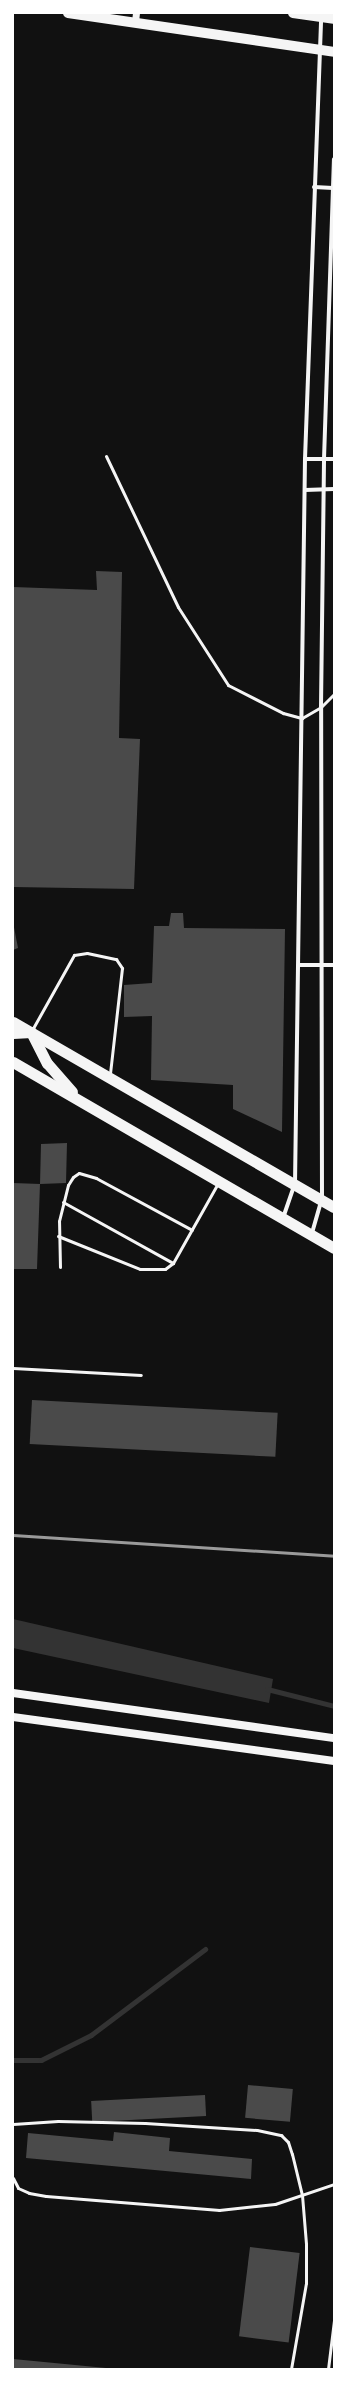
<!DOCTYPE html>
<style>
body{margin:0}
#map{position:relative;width:347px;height:2382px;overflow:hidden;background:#111;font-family:"DejaVu Sans",sans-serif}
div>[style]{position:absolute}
.water>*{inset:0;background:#333}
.stream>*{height:5px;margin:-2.5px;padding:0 2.5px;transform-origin:2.5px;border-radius:2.5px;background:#333}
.building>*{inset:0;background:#4a4a4a;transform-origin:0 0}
.service>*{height:3px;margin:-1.5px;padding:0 1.5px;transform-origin:1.5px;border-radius:1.5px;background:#f5f5f5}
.minor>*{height:4px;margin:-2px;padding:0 2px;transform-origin:2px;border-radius:2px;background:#f5f5f5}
.tertiary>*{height:7px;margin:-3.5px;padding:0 3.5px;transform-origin:3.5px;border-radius:3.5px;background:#f5f5f5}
.secondary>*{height:8px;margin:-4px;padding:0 4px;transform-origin:4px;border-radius:4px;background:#f5f5f5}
.primary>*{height:10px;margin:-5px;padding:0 5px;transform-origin:5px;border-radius:5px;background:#f5f5f5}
.trunk>*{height:11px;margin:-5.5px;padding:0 5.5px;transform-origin:5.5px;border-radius:5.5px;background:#f5f5f5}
.rail>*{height:3px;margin:-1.5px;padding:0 1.5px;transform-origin:1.5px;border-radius:1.5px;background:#9a9a9a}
span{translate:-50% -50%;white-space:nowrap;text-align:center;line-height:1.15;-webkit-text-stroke:4px #fff;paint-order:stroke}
.frame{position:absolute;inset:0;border:14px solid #fff;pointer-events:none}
</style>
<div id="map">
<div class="water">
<div style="clip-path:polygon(13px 1619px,273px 1679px,269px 1703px,13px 1648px)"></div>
</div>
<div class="stream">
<div style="left:267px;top:1689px;width:69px;rotate:14.2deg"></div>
<div style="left:13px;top:2060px;width:28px"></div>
<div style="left:41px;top:2060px;width:56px;rotate:-26.6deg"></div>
<div style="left:91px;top:2035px;width:143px;rotate:-37deg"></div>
</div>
<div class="building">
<div style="clip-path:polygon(96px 571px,122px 572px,119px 738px,140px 739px,134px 889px,13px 887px,13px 587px,97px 590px)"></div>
<div style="clip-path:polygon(171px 913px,183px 913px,184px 928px,285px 929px,282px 1132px,233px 1109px,233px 1085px,151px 1080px,152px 1016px,124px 1017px,124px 985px,152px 983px,154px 926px,169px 926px)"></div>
<div style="clip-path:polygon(13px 922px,18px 948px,13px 950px)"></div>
<div style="clip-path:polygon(67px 1143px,66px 1183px,40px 1184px,37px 1269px,13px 1269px,13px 1183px,40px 1184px,41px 1144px)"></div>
<div style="left:32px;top:1400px;width:246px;height:44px;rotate:3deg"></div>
<div style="left:248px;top:2085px;width:45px;height:33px;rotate:5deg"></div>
<div style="left:205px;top:2095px;width:21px;height:114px;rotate:87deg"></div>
<div style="clip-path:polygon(114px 2132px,170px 2138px,169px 2151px,252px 2159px,251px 2179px,26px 2158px,28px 2133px,113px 2141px)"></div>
<div style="left:250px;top:2247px;width:50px;height:90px;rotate:7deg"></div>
<div style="clip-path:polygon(13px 2359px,106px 2368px,106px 2369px,13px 2369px)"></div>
</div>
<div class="service">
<div style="left:106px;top:456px;width:167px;rotate:64.5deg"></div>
<div style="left:178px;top:607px;width:93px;rotate:57.3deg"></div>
<div style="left:228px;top:685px;width:62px;rotate:27deg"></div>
<div style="left:283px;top:713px;width:20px;rotate:15deg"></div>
<div style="left:302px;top:718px;width:22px;rotate:-30deg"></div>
<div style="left:321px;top:707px;width:18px;rotate:-45deg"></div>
<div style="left:32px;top:1030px;width:86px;rotate:-60.8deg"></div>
<div style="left:74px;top:955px;width:13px;rotate:-9deg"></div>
<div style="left:87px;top:953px;width:30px;rotate:12deg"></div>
<div style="left:116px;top:959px;width:11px;rotate:56deg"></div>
<div style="left:122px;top:968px;width:107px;rotate:96.5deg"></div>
<div style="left:63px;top:1202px;width:126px;rotate:29deg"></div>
<div style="left:58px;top:1236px;width:88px;rotate:21.9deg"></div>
<div style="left:140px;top:1269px;width:25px"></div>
<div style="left:165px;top:1269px;width:10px;rotate:-37deg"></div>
<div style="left:173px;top:1263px;width:92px;rotate:-60.6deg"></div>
<div style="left:60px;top:1267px;width:46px;rotate:-91.2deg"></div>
<div style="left:59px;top:1221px;width:37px;rotate:-76deg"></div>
<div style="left:68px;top:1185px;width:9px;rotate:-58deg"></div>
<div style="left:73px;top:1177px;width:7px;rotate:-34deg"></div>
<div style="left:79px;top:1173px;width:18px;rotate:16deg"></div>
<div style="left:96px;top:1178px;width:109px;rotate:28.4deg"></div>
<div style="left:13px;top:1368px;width:128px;rotate:3.1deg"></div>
<div style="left:13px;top:2124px;width:45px;rotate:-3.8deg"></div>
<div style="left:58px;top:2121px;width:87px;rotate:1.3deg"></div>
<div style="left:145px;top:2123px;width:112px;rotate:3.6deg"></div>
<div style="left:257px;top:2130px;width:25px;rotate:12deg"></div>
<div style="left:281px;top:2135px;width:10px;rotate:45deg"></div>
<div style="left:288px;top:2142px;width:13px;rotate:72deg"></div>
<div style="left:292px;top:2154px;width:42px;rotate:76.3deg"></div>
<div style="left:302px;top:2195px;width:49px;rotate:85.3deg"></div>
<div style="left:306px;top:2244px;width:39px;rotate:90deg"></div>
<div style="left:306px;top:2283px;width:87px;rotate:99.9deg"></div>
<div style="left:13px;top:2178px;width:11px;rotate:63deg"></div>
<div style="left:18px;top:2188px;width:12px;rotate:24deg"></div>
<div style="left:29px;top:2193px;width:17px;rotate:10deg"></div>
<div style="left:46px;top:2196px;width:174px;rotate:4.6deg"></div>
<div style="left:219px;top:2210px;width:56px;rotate:-6.1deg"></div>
<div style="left:275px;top:2204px;width:62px;rotate:-18.7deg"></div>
<div style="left:328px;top:2369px;width:49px;rotate:-83deg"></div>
</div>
<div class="minor">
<div style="left:314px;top:187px;width:19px;rotate:3deg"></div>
<div style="left:305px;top:459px;width:29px"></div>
<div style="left:305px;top:490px;width:29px;rotate:-2deg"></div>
<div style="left:299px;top:965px;width:35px"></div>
<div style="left:283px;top:1218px;width:36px;rotate:-71deg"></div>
<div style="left:295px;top:1184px;width:725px;rotate:-89.21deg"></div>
<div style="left:305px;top:459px;width:442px;rotate:-87.9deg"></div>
<div style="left:312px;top:1233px;width:35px;rotate:-74deg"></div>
<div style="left:322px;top:1199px;width:492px;rotate:-90.1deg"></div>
<div style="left:321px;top:707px;width:248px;rotate:-89.3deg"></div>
<div style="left:324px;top:459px;width:300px;rotate:-88.1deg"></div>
</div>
<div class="tertiary">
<div style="left:135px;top:22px;width:9px;rotate:-84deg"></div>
</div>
<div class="secondary">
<div style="left:13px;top:1693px;width:324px;rotate:8deg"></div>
<div style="left:13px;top:1717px;width:324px;rotate:7.8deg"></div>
</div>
<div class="primary">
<div style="left:68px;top:13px;width:269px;rotate:8.3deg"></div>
<div style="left:293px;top:13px;width:41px;rotate:8.3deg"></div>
</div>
<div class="trunk">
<div style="left:13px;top:1022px;width:370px;rotate:30deg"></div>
<div style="left:13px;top:1033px;width:18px;rotate:-3deg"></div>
<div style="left:31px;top:1032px;width:35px;rotate:63deg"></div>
<div style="left:47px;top:1063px;width:38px;rotate:49deg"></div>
<div style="left:13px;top:1062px;width:371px;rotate:30.1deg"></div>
</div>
<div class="rail">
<div style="left:13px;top:1535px;width:322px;rotate:3.7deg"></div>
</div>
<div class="frame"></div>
</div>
